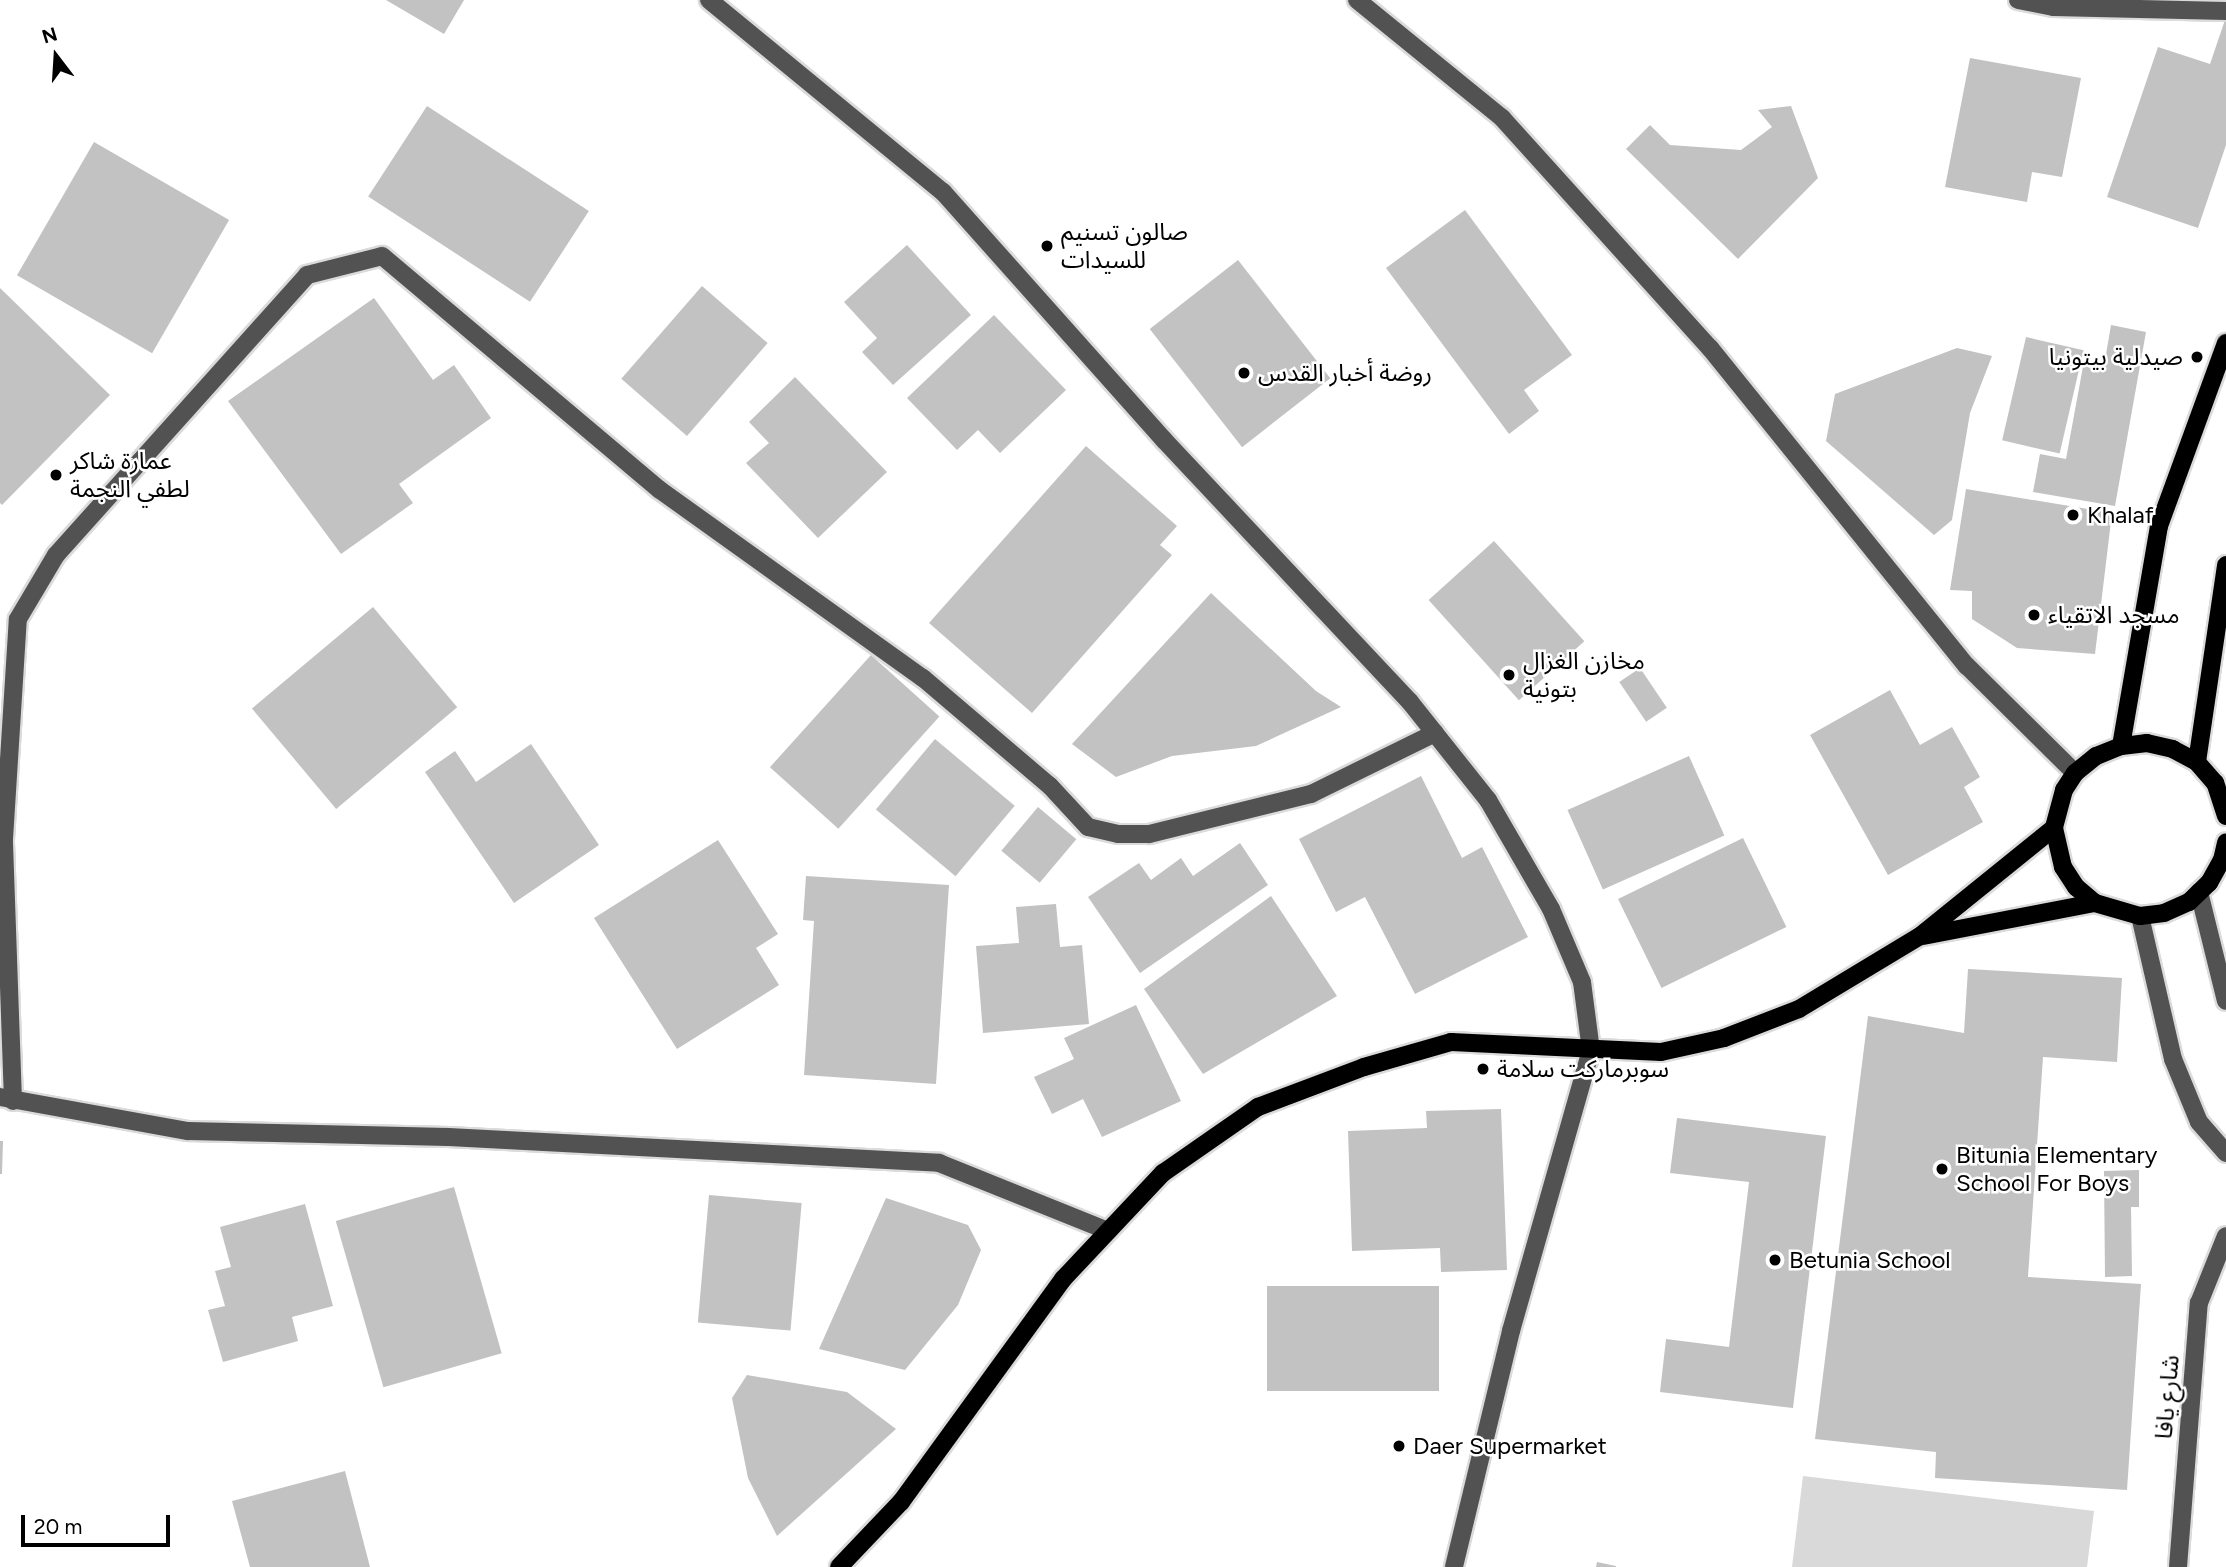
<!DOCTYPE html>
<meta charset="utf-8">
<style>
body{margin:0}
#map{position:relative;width:2226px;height:1567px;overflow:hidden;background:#fff;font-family:Figtree,"Noto Sans Arabic",sans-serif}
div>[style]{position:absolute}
.green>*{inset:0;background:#d9d9d9}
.building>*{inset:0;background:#c2c2c2;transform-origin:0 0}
.roads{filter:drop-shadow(2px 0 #dbdbdb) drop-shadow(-2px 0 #dbdbdb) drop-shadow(0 2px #dbdbdb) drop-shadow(0 -2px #dbdbdb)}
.minor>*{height:18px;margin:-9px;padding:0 9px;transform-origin:9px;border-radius:9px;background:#525252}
.major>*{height:18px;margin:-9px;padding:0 9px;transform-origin:9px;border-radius:9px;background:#000}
.dots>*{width:19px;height:19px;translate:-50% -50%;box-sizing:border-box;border:4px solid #fff;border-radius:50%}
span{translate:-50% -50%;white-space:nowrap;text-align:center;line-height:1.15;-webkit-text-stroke:5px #fff;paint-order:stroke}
.poi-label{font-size:24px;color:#000}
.left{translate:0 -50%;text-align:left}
.right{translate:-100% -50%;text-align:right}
.street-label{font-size:24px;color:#000}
.north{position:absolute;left:21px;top:21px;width:70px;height:70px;-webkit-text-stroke:5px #fff;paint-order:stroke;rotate:343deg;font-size:19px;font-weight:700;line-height:28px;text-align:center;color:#000}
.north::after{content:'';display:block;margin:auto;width:24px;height:32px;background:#000;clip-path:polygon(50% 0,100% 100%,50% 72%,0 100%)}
.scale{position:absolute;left:21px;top:1515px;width:149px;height:32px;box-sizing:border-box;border:4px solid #000;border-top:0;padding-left:9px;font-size:21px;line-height:24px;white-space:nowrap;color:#000;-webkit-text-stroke:5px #fff;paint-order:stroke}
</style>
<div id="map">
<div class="green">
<div style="clip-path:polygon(1803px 1476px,2094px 1511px,2087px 1567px,1792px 1567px)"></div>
</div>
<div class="building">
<div style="clip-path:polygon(386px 0,464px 0,444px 34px)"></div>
<div style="clip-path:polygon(2226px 17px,2226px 145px,2198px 228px,2107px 197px,2158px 47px,2210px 64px)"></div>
<div style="clip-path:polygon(1970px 58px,2081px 78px,2062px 177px,2032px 172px,2027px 202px,1945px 187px)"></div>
<div style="left:427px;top:106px;width:193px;height:108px;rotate:33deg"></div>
<div style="clip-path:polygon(1791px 106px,1818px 178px,1738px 259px,1626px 149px,1650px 125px,1670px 145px,1741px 150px,1772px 127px,1758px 110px)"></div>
<div style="left:94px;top:142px;width:156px;height:154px;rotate:30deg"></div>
<div style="clip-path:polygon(1465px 210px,1572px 355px,1524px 390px,1539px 411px,1509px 434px,1386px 268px)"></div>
<div style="clip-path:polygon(907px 245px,971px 315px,893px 385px,862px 352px,877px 338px,844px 302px)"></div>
<div style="left:1238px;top:260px;width:150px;height:112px;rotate:52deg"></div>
<div style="left:702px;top:286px;width:87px;height:123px;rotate:41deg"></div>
<div style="clip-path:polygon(0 288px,110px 395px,2px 505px,0 503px)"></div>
<div style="clip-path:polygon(374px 298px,433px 380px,454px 365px,491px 418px,399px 484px,413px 503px,341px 554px,228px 401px)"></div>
<div style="clip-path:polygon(994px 315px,1066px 390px,1000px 453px,978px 430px,957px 450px,907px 398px)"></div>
<div style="clip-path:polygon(2111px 325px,2146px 332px,2115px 506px,2033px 492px,2040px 454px,2066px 459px,2084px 361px,2104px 366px)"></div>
<div style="left:2026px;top:337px;width:59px;height:106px;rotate:13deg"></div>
<div style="clip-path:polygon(1957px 348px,1992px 356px,1970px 413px,1952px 520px,1934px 535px,1826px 441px,1835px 394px)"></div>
<div style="clip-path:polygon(795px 377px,887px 472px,818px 538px,746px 463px,769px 443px,749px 422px)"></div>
<div style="clip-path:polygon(1086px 446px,1177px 526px,1160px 545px,1172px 555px,1032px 713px,929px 623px)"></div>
<div style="clip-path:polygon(1966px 489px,2112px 513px,2095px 654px,2017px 648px,1972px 619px,1972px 591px,1950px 590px)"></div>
<div style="left:1494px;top:541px;width:135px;height:88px;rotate:48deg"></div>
<div style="clip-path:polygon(1211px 593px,1316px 691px,1341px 707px,1256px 746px,1172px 756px,1116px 777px,1072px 744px)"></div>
<div style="left:373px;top:607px;width:131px;height:158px;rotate:50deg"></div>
<div style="left:871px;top:655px;width:92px;height:151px;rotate:42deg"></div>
<div style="left:1640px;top:668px;width:48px;height:25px;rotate:56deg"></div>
<div style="clip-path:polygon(1890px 690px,1920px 745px,1952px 727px,1980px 777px,1964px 787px,1983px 822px,1888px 875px,1810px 735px)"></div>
<div style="left:935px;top:739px;width:104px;height:92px;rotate:40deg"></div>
<div style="clip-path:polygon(531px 744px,599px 845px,514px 903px,425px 772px,455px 751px,476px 782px)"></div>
<div style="left:1689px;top:756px;width:87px;height:133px;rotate:66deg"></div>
<div style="clip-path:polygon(1421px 776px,1462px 858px,1482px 847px,1528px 937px,1415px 994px,1365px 897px,1336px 912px,1299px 839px)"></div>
<div style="left:1038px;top:807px;width:50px;height:57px;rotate:40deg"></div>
<div style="left:1743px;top:838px;width:99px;height:139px;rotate:64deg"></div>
<div style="clip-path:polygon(718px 840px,778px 934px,756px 948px,779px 985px,677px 1049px,594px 918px)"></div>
<div style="clip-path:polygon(1240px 843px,1268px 885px,1140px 973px,1088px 897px,1139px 863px,1151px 880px,1181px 858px,1193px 876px)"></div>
<div style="clip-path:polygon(806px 876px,949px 885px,936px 1084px,804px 1075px,814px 921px,803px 920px)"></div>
<div style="clip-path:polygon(1271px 896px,1337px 996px,1203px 1074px,1144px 989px)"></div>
<div style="clip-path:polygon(1056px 904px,1060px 947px,1082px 945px,1089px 1024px,983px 1033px,976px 946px,1019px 943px,1016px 907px)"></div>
<div style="clip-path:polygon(1968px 969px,2122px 978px,2117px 1062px,2043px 1057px,2028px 1277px,2141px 1284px,2127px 1490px,1935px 1478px,1936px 1452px,1815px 1439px,1868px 1016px,1964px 1033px)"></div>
<div style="clip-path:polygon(1136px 1005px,1181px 1101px,1102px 1137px,1083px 1099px,1052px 1114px,1034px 1077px,1074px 1059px,1064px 1038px)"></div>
<div style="clip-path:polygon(1501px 1109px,1507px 1270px,1441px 1272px,1440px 1248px,1352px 1251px,1348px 1131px,1427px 1128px,1426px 1111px)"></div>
<div style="clip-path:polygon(1677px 1118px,1826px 1136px,1793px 1408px,1660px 1392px,1666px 1339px,1729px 1347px,1749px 1182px,1670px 1173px)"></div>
<div style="clip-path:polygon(0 1141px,3px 1141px,2px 1174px,0 1174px)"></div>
<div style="clip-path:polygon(2139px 1170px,2139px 1207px,2131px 1207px,2132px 1276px,2105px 1277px,2104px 1171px)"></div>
<div style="left:454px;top:1187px;width:173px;height:123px;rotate:74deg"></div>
<div style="left:709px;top:1195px;width:93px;height:128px;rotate:5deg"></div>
<div style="clip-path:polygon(886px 1198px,968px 1225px,981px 1250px,958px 1305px,905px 1370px,819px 1349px)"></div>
<div style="clip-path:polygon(305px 1204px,333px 1306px,292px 1317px,298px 1341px,223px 1362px,208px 1310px,225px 1306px,215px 1271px,231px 1267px,220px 1227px)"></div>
<div style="left:1439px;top:1286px;width:105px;height:172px;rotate:90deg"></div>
<div style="clip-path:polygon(747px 1375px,847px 1392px,896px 1429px,777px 1536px,748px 1478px,732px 1398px)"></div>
<div style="clip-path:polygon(345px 1471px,370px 1567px,250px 1567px,232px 1501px)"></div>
<div style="clip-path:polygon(1597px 1562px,1616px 1566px,1616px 1567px,1596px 1567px)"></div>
</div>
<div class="roads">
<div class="minor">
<div style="left:709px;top:0;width:303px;rotate:39.4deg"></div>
<div style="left:943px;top:192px;width:332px;rotate:48.3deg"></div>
<div style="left:1164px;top:440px;width:359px;rotate:46.8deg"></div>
<div style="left:1410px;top:702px;width:125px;rotate:51.5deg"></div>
<div style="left:1488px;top:800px;width:126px;rotate:60deg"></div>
<div style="left:1551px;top:909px;width:79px;rotate:67deg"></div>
<div style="left:1582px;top:982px;width:69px;rotate:82.5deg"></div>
<div style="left:1591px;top:1050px;width:292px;rotate:105.9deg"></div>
<div style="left:1511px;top:1331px;width:243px;rotate:103.6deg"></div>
<div style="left:1357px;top:0;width:187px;rotate:39.1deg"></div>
<div style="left:1502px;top:118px;width:310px;rotate:47.9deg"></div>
<div style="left:1710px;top:348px;width:409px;rotate:51.1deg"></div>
<div style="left:1967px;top:666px;width:152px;rotate:44.7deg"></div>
<div style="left:2018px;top:0;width:36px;rotate:11deg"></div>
<div style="left:2053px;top:7px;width:173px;rotate:1.3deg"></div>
<div style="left:2199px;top:892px;width:112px;rotate:76.1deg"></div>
<div style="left:2140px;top:916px;width:147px;rotate:77deg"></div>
<div style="left:2173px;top:1059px;width:68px;rotate:67.6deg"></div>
<div style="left:2199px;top:1122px;width:41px;rotate:48.9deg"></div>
<div style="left:0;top:1097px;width:191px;rotate:10.3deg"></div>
<div style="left:188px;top:1131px;width:260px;rotate:1.3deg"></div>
<div style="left:448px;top:1137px;width:492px;rotate:3deg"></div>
<div style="left:939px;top:1163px;width:182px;rotate:21.9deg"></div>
<div style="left:13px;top:1101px;width:262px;rotate:-92deg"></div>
<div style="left:4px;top:839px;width:220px;rotate:-86.4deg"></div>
<div style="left:18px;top:619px;width:74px;rotate:-59.3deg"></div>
<div style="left:56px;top:555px;width:376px;rotate:-48.1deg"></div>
<div style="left:307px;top:275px;width:77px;rotate:-14.2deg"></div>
<div style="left:382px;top:256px;width:363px;rotate:40.1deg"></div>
<div style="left:660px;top:490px;width:323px;rotate:35.6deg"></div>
<div style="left:923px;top:678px;width:167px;rotate:40.4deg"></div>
<div style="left:1050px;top:786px;width:56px;rotate:47.2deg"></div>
<div style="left:1088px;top:827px;width:31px;rotate:13deg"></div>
<div style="left:1118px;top:834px;width:31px"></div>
<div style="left:1149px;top:834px;width:167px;rotate:-13.9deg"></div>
<div style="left:1311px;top:794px;width:138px;rotate:-26.2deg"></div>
<div style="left:2178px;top:1567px;width:265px;rotate:-85.5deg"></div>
<div style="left:2199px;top:1303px;width:72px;rotate:-68.1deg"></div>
</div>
<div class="major">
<div style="left:2121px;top:746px;width:223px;rotate:-80.2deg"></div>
<div style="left:2159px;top:526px;width:195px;rotate:-69.9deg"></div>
<div style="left:2197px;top:762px;width:199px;rotate:-81.6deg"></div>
<div style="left:2226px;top:816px;width:35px;rotate:-108deg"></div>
<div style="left:2215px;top:783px;width:28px;rotate:-131deg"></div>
<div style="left:2197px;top:762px;width:27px;rotate:-152deg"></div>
<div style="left:2173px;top:749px;width:27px;rotate:-167deg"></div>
<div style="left:2147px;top:743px;width:26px;rotate:173deg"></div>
<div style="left:2121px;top:746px;width:27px;rotate:158deg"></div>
<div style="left:2096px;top:756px;width:27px;rotate:141deg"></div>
<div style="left:2075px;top:773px;width:20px;rotate:123deg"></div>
<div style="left:2064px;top:790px;width:39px;rotate:105deg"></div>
<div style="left:2054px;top:828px;width:40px;rotate:77deg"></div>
<div style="left:2063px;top:867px;width:24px;rotate:57deg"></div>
<div style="left:2076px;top:887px;width:25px;rotate:40deg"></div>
<div style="left:2095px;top:903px;width:47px;rotate:16.1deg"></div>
<div style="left:2140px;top:916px;width:24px;rotate:-7deg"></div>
<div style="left:2164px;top:913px;width:27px;rotate:-24deg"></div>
<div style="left:2189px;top:902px;width:28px;rotate:-44deg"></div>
<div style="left:2209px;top:883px;width:26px;rotate:-61deg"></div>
<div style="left:2222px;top:860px;width:18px;rotate:-77deg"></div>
<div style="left:1923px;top:936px;width:175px;rotate:-10.9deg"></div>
<div style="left:839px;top:1567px;width:90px;rotate:-46.4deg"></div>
<div style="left:901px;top:1502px;width:276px;rotate:-54deg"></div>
<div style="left:1063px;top:1279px;width:146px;rotate:-46.7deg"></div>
<div style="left:1163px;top:1173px;width:116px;rotate:-34.8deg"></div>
<div style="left:1258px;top:1107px;width:113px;rotate:-20.7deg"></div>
<div style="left:1364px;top:1067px;width:91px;rotate:-16deg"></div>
<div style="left:1451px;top:1042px;width:210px;rotate:2.7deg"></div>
<div style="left:1661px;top:1052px;width:65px;rotate:-12.5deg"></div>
<div style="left:1724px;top:1038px;width:80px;rotate:-21.1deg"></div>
<div style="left:1799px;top:1009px;width:141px;rotate:-31.1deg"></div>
<div style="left:1920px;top:936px;width:172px;rotate:-38.9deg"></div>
</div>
</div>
<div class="dots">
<div style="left:1047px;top:246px;background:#000"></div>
<div style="left:2197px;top:357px;background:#000"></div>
<div style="left:1244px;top:373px;background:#000"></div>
<div style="left:56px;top:475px;background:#000"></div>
<div style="left:2073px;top:515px;background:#000"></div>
<div style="left:2034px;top:615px;background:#000"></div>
<div style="left:1509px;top:675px;background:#000"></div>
<div style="left:1483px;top:1069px;background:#000"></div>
<div style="left:1942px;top:1169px;background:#000"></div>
<div style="left:1775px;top:1260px;background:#000"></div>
<div style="left:1399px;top:1446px;background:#000"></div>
</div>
<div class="poi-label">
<span class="left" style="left:1061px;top:246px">صالون تسنيم<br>للسيدات</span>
<span class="right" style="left:2183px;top:357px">صيدلية بيتونيا</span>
<span class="left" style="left:1258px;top:373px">روضة أخبار القدس</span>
<span class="left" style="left:70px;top:475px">عمارة شاكر<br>لطفي النجمة</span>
<span class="left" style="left:2087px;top:515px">Khalaf</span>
<span class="left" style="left:2048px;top:615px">مسجد الاتقياء</span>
<span class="left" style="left:1523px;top:675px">مخازن الغزال<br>بتونية</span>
<span class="left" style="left:1497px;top:1069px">سوبرماركت سلامة</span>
<span class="left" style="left:1956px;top:1169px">Bitunia Elementary<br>School For Boys</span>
<span class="left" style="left:1789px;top:1260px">Betunia School</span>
<span class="left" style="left:1413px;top:1446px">Daer Supermarket</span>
</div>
<div class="street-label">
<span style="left:2167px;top:1397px;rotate:-85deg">شارع يافا</span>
</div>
<div class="north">N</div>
<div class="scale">20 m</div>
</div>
